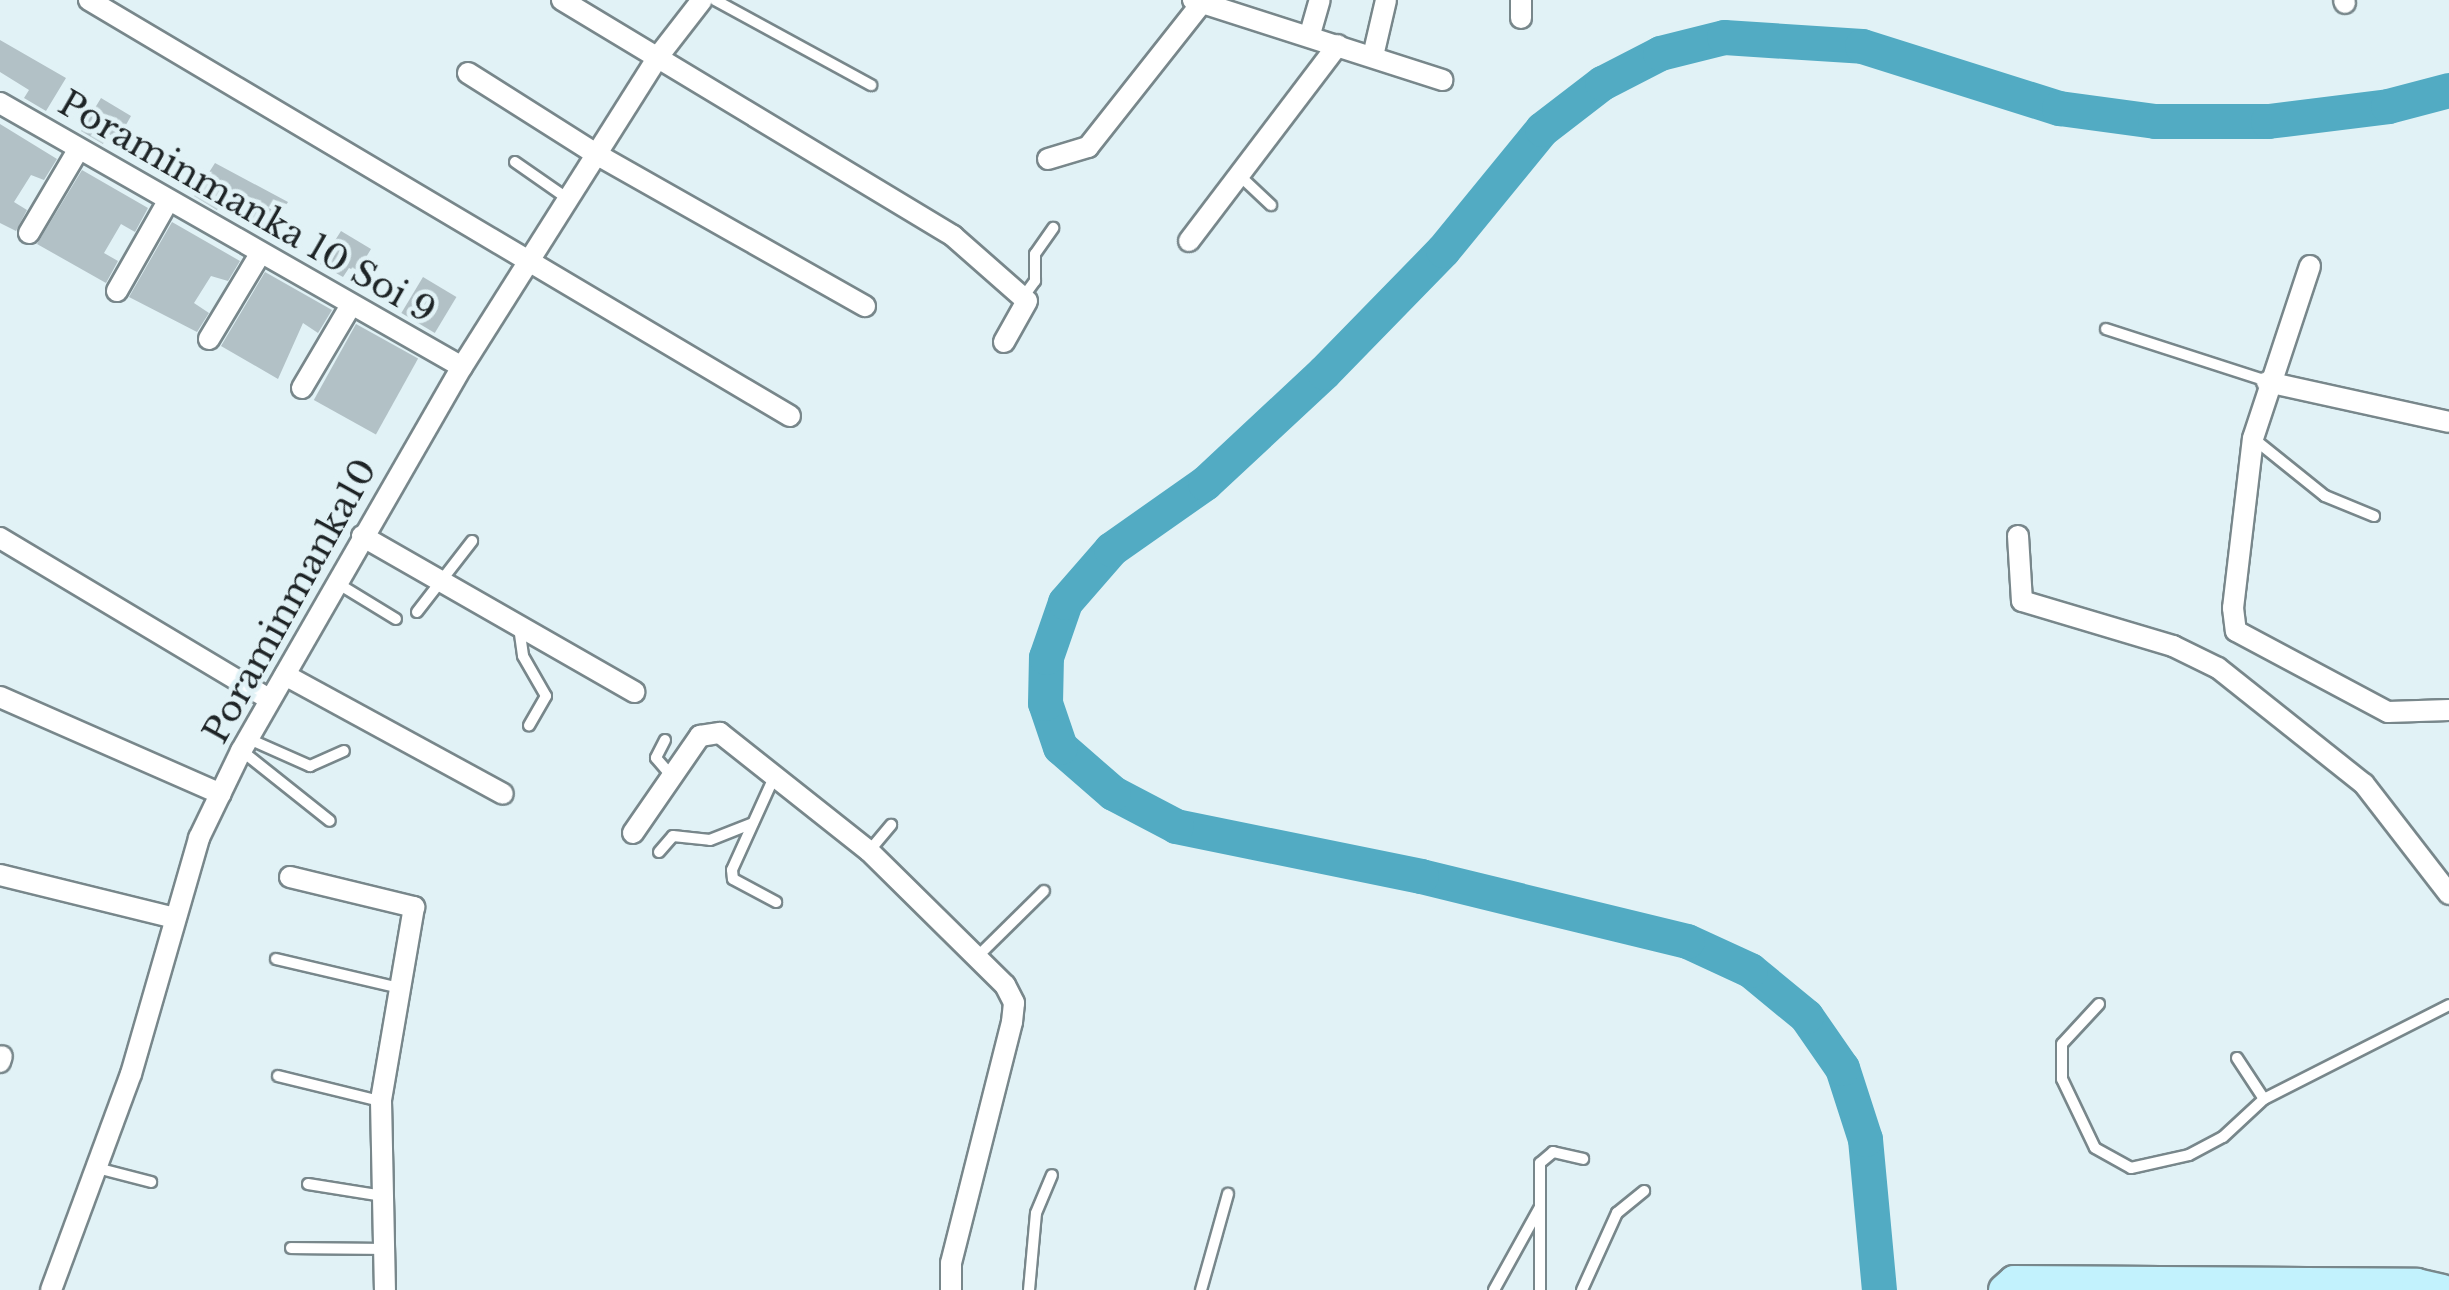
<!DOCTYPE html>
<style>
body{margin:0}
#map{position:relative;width:2449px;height:1290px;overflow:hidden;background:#e1f2f6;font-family:"Libre Baskerville",serif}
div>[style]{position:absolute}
.river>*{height:35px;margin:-17.5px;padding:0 17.5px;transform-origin:17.5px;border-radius:17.5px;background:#52abc3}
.building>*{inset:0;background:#b2c1c6;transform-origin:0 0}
.roads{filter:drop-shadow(2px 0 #78878b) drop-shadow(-2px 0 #78878b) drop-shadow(0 2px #78878b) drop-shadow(0 -2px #78878b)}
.lane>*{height:10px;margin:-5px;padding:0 5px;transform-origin:5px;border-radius:5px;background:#fff}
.street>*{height:20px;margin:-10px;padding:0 10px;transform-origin:10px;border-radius:10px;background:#fff}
.secondary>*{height:30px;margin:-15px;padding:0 15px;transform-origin:15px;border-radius:15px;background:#c2f2fd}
span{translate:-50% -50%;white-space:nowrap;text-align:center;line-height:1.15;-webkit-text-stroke:9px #e1f2f6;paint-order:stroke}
.street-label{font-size:35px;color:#1e2426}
</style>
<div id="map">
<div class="river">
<div style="left:1879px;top:1290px;width:152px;rotate:-95.3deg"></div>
<div style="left:1865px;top:1139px;width:75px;rotate:-107.9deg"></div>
<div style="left:1842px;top:1068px;width:63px;rotate:-124.7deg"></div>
<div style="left:1806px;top:1016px;width:72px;rotate:-140.6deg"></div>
<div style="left:1750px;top:970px;width:69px;rotate:-155.3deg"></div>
<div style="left:1687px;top:941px;width:274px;rotate:-166.3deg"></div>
<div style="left:1421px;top:876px;width:250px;rotate:-168.5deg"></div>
<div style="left:1176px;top:826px;width:71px;rotate:-152.4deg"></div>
<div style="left:1113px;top:793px;width:70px;rotate:-139deg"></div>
<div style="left:1060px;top:747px;width:46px;rotate:-108.8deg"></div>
<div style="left:1045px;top:703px;width:46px;rotate:-88.8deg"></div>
<div style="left:1046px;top:657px;width:58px;rotate:-70.9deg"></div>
<div style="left:1065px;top:602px;width:70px;rotate:-49deg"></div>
<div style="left:1111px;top:549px;width:115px;rotate:-35.1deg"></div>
<div style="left:1205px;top:483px;width:163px;rotate:-43deg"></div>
<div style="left:1324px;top:372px;width:170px;rotate:-45.7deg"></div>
<div style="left:1443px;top:250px;width:156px;rotate:-50.7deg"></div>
<div style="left:1542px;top:129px;width:76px;rotate:-37.5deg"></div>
<div style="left:1602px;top:83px;width:65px;rotate:-27.3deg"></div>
<div style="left:1660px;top:53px;width:66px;rotate:-14deg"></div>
<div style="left:1724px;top:37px;width:138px;rotate:3.7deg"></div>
<div style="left:1862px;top:46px;width:207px;rotate:17.5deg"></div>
<div style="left:2059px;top:108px;width:97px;rotate:7.7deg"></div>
<div style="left:2155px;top:121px;width:113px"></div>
<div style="left:2268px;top:121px;width:121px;rotate:-7.1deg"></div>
<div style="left:2388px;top:106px;width:63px;rotate:-14.7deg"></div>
</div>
<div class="building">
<div style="clip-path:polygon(0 40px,66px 78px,46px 111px,24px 98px,29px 90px,0 72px)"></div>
<div style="clip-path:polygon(101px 98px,131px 116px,118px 139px,109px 134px,103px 144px,81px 131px)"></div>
<div style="clip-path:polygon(0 124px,57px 159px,44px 180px,31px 175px,14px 202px,27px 210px,16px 231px,0 223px)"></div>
<div style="clip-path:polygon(215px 163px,288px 202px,267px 236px,223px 199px,217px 210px,194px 196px)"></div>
<div style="clip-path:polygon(82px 170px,148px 208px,135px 232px,121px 224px,104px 253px,118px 261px,106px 283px,37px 244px)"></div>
<div style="clip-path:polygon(172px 222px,240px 261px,228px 281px,211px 276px,194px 303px,209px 313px,197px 332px,129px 297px)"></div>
<div style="clip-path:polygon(341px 231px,371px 249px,357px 272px,349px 268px,343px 277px,320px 264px)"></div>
<div style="clip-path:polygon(265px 272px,332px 310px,318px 333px,303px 323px,278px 379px,221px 346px)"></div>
<div style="left:423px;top:277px;width:39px;height:42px;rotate:31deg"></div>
<div style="left:356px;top:324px;width:71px;height:87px;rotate:29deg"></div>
</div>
<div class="roads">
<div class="lane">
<div style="left:715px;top:0;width:178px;rotate:28.6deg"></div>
<div style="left:515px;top:162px;width:65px;rotate:34.9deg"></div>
<div style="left:1239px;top:175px;width:44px;rotate:43.2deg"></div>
<div style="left:1024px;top:296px;width:19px;rotate:-54deg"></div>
<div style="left:1035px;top:281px;width:27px;rotate:-90deg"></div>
<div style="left:1035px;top:254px;width:32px;rotate:-55deg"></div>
<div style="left:2106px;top:329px;width:169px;rotate:17.9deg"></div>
<div style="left:2254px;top:439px;width:91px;rotate:38.8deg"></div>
<div style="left:2325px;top:496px;width:53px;rotate:22.2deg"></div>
<div style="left:337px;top:583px;width:69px;rotate:31.4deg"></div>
<div style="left:417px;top:612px;width:90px;rotate:-52.2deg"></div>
<div style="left:519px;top:627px;width:29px;rotate:82deg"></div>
<div style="left:523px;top:656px;width:46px;rotate:60.1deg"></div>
<div style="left:546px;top:696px;width:34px;rotate:120deg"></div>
<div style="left:249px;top:739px;width:67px;rotate:23.9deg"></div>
<div style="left:310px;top:766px;width:37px;rotate:-24deg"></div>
<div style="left:665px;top:740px;width:20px;rotate:117deg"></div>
<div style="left:656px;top:758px;width:23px;rotate:49deg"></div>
<div style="left:242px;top:751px;width:112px;rotate:38.5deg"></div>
<div style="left:775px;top:775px;width:104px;rotate:114.4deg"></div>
<div style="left:732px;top:870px;width:9px;rotate:84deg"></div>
<div style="left:733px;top:879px;width:49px;rotate:28.1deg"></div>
<div style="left:870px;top:850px;width:33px;rotate:-50deg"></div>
<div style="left:659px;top:852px;width:21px;rotate:-49deg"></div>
<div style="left:673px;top:836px;width:37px;rotate:6deg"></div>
<div style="left:710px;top:840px;width:46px;rotate:-21.6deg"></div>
<div style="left:977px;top:957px;width:94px;rotate:-44.6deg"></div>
<div style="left:276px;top:959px;width:122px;rotate:13.2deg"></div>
<div style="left:2099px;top:1004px;width:54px;rotate:132.8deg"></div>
<div style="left:2062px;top:1044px;width:35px;rotate:90deg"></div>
<div style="left:2062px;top:1079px;width:76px;rotate:64.4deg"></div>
<div style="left:2095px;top:1148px;width:41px;rotate:29.1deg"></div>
<div style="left:2131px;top:1168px;width:59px;rotate:-12.6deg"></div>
<div style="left:2189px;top:1155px;width:38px;rotate:-28deg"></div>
<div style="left:2223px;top:1137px;width:56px;rotate:-42.8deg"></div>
<div style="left:2264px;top:1099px;width:208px;rotate:-26.9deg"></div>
<div style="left:2237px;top:1058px;width:49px;rotate:56.6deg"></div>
<div style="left:278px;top:1076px;width:105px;rotate:13.8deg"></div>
<div style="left:97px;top:1168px;width:56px;rotate:14.5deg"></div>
<div style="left:308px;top:1184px;width:76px;rotate:9.1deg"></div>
<div style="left:291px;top:1248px;width:93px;rotate:0.6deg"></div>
<div style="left:1029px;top:1290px;width:77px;rotate:-84.8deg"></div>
<div style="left:1036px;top:1213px;width:41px;rotate:-67.2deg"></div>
<div style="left:1201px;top:1290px;width:100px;rotate:-74.3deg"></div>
<div style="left:1494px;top:1290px;width:95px;rotate:-61deg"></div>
<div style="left:1540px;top:1290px;width:127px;rotate:-90deg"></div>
<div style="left:1540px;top:1163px;width:17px;rotate:-40deg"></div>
<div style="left:1553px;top:1152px;width:31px;rotate:13deg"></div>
<div style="left:1582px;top:1290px;width:85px;rotate:-65.6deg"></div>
<div style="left:1617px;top:1213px;width:35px;rotate:-39deg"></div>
</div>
<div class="street">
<div style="left:89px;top:0;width:815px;rotate:30.69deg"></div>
<div style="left:562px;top:0;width:457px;rotate:31.1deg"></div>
<div style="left:953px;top:236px;width:98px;rotate:41.3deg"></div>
<div style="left:1027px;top:301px;width:47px;rotate:119.3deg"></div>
<div style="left:1193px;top:0;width:262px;rotate:17.8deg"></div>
<div style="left:2344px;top:0;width:3px;rotate:72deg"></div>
<div style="left:1521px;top:18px;width:18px;rotate:-90deg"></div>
<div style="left:1310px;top:34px;width:35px;rotate:-74deg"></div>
<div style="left:1373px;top:56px;width:57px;rotate:-76.9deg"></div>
<div style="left:468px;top:73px;width:151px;rotate:32.3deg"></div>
<div style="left:596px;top:154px;width:309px;rotate:29.5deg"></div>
<div style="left:0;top:103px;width:532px;rotate:29.74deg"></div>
<div style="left:1048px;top:159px;width:42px;rotate:-16.7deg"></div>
<div style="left:1088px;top:147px;width:187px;rotate:-51.7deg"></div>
<div style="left:29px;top:233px;width:96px;rotate:-59.4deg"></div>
<div style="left:1189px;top:241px;width:246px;rotate:-52.8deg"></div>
<div style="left:2310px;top:266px;width:181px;rotate:108.3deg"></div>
<div style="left:2253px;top:438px;width:171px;rotate:96.7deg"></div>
<div style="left:2233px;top:608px;width:23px;rotate:83deg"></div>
<div style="left:2236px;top:631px;width:172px;rotate:28.1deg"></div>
<div style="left:2388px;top:712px;width:61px;rotate:-1.9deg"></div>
<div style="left:117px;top:291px;width:101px;rotate:-60.4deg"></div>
<div style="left:209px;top:339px;width:99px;rotate:-59deg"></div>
<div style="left:2267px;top:382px;width:186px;rotate:12.4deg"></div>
<div style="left:302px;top:388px;width:96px;rotate:-59.4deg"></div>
<div style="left:362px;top:536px;width:314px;rotate:29.8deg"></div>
<div style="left:2018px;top:536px;width:65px;rotate:86.5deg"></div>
<div style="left:2022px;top:601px;width:158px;rotate:16.6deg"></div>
<div style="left:2173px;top:646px;width:50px;rotate:26.1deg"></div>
<div style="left:2218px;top:668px;width:186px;rotate:38.5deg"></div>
<div style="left:2364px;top:784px;width:139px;rotate:52.3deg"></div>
<div style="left:0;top:538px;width:313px;rotate:30.9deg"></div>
<div style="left:285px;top:675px;width:248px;rotate:28.6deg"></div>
<div style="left:0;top:697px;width:241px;rotate:23.7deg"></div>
<div style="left:633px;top:833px;width:118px;rotate:-55.4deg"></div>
<div style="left:700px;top:736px;width:20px;rotate:-9deg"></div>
<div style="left:720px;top:733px;width:190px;rotate:38.4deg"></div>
<div style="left:869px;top:851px;width:191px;rotate:44.6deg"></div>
<div style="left:1005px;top:985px;width:20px;rotate:63deg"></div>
<div style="left:1014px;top:1003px;width:19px;rotate:96deg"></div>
<div style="left:1012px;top:1022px;width:249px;rotate:104.2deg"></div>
<div style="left:951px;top:1263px;width:27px;rotate:90deg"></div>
<div style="left:0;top:875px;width:180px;rotate:13.8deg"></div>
<div style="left:290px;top:877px;width:128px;rotate:13.6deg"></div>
<div style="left:414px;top:907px;width:197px;rotate:99.7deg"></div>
<div style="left:381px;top:1101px;width:189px;rotate:88.8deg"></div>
<div style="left:0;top:1062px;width:6px;rotate:-72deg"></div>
<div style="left:51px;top:1290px;width:230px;rotate:-69.7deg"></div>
<div style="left:131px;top:1074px;width:246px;rotate:-73.9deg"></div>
<div style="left:199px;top:838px;width:97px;rotate:-64.2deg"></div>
<div style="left:241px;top:751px;width:443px;rotate:-60.1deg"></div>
<div style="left:462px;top:367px;width:365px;rotate:-57.7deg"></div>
<div style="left:657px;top:58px;width:73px;rotate:-52.2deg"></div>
</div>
<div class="secondary">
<div style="left:2004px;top:1290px;width:13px;rotate:-42deg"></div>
<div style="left:2014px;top:1281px;width:403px;rotate:0.4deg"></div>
<div style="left:2417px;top:1284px;width:26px;rotate:13deg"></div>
</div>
</div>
<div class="street-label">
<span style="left:247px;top:207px;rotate:30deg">Poraminmanka 10 Soi 9</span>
<span style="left:290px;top:601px;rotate:-61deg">Poraminmanka10</span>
</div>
</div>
